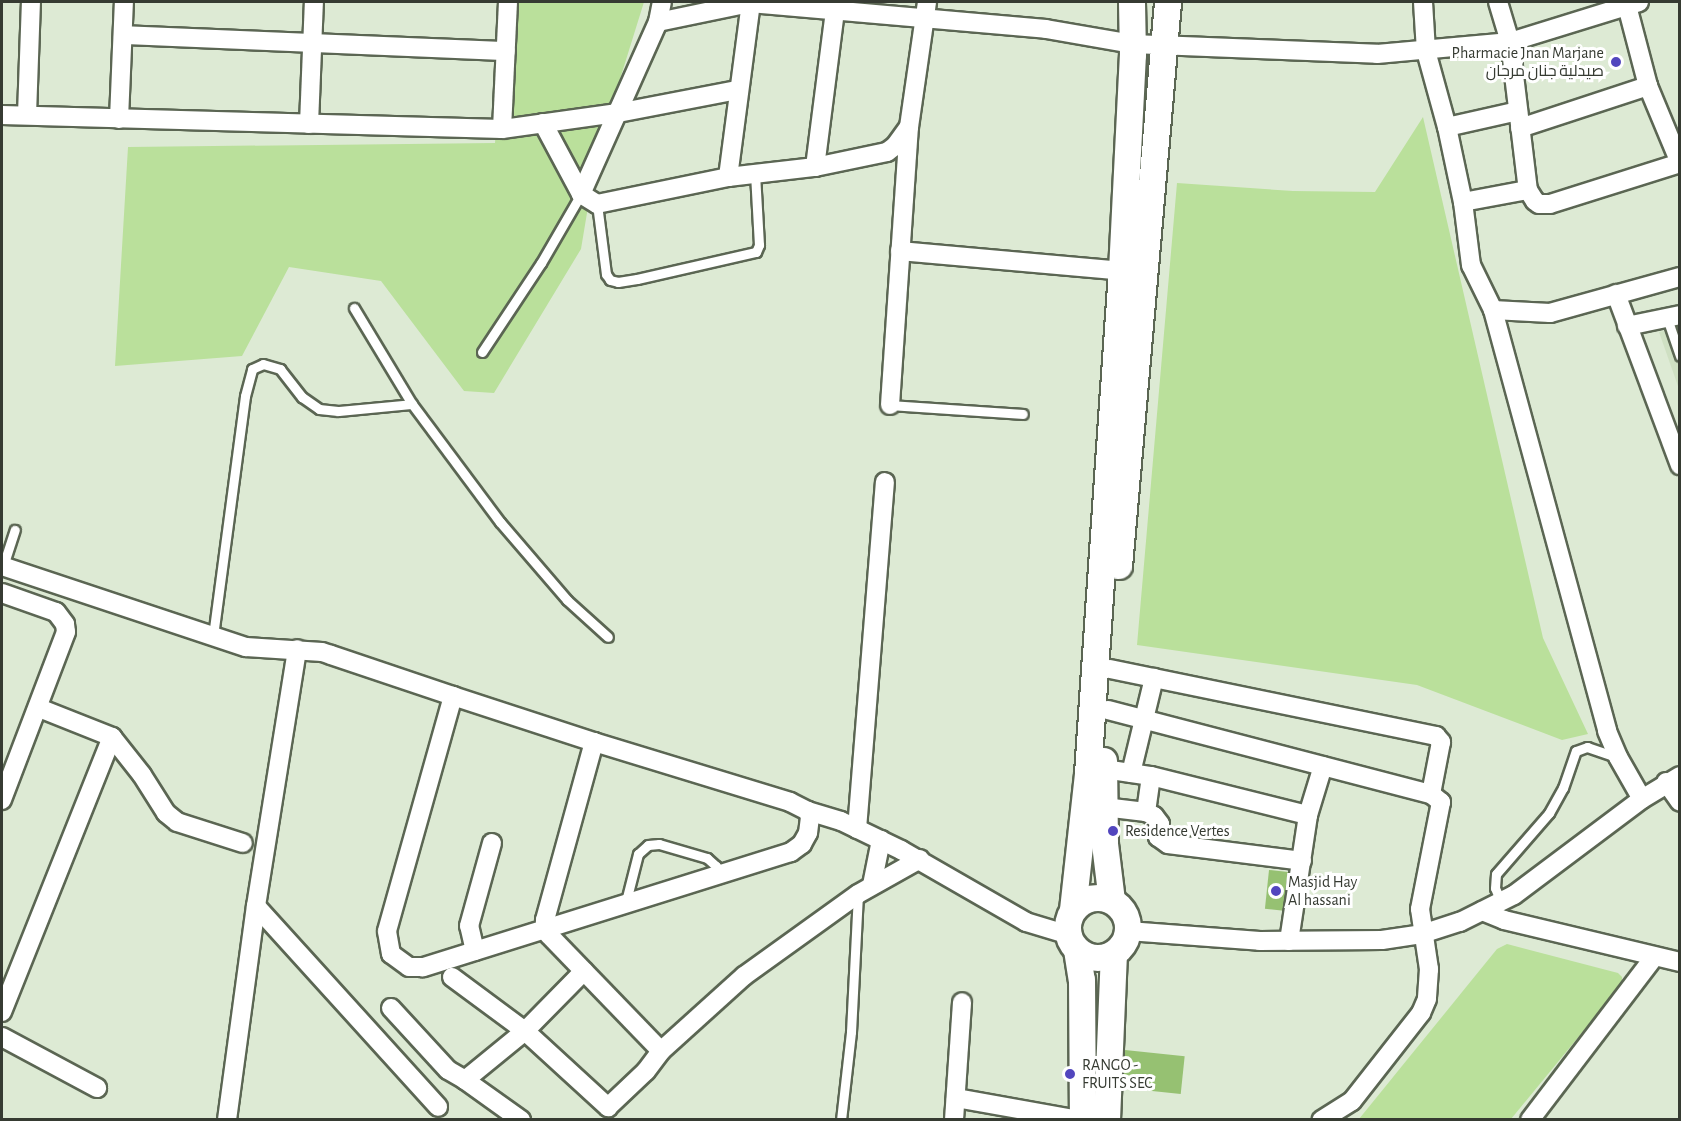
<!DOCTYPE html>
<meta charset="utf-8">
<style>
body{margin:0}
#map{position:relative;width:1681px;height:1121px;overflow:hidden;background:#ddead4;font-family:"Alegreya Sans",Cairo,sans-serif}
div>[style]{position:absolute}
.built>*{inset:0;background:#cfe0c3}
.green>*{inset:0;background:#bae09b}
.building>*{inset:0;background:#96c172;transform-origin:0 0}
.roads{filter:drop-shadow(2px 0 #5b6653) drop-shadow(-2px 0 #5b6653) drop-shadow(0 2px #5b6653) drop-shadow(0 -2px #5b6653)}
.lane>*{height:9px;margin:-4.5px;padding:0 4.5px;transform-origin:4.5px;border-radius:4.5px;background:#fff}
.street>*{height:18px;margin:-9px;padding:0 9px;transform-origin:9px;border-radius:9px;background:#fff}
.secondary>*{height:26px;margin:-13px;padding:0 13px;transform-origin:13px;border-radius:13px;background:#fff}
.secondary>.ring{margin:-13px;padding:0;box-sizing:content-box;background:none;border:26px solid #fff;border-radius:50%}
.dots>*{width:16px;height:16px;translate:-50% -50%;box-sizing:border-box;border:3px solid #fff;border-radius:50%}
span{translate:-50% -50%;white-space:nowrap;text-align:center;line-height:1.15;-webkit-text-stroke:6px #fff;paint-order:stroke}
.poi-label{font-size:16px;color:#363b32}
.right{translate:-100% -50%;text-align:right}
.left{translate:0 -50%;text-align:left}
.frame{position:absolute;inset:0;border:3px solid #363b32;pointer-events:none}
</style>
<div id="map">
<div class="built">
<div style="clip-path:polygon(1679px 327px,1679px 389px,1659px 332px)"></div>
</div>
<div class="green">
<div style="clip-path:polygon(505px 2px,644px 2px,597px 153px,581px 249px,494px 393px,464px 391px,381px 281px,289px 267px,242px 356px,115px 366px,128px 147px,495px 143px)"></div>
<div style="clip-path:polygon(1423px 117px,1543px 638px,1588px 734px,1562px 740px,1417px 685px,1137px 645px,1177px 183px,1293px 191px,1375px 192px)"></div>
<div style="clip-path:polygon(1507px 944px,1618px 973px,1622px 977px,1622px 984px,1511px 1119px,1359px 1119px,1497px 949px)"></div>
</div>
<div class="building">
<div style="left:1269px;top:870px;width:19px;height:39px;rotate:6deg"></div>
<div style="left:1125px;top:1050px;width:60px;height:38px;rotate:6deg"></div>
</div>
<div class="roads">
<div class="lane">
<div style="left:597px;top:204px;width:71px;rotate:82.7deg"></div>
<div style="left:606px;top:274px;width:7px;rotate:56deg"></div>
<div style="left:610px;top:280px;width:8px;rotate:14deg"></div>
<div style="left:618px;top:282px;width:19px;rotate:-9deg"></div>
<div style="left:637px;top:279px;width:122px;rotate:-12.8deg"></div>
<div style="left:756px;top:252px;width:8px;rotate:-67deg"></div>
<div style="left:759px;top:245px;width:71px;rotate:-93.2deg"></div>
<div style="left:354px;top:308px;width:112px;rotate:58.9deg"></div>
<div style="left:412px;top:404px;width:147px;rotate:53.3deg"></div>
<div style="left:500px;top:522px;width:103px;rotate:49.3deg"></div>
<div style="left:567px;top:600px;width:55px;rotate:42.1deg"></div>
<div style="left:1667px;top:318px;width:40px;rotate:71.1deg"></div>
<div style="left:482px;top:352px;width:107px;rotate:-56.5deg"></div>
<div style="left:541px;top:263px;width:80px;rotate:-59.9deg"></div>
<div style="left:890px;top:405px;width:133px;rotate:3.9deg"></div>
<div style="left:3px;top:566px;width:38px;rotate:-72deg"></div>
<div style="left:213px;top:636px;width:242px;rotate:-82.4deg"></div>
<div style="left:245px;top:396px;width:28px;rotate:-75deg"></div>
<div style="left:252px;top:369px;width:12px;rotate:-24deg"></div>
<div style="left:263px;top:364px;width:18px;rotate:16deg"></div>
<div style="left:280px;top:369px;width:36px;rotate:52deg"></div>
<div style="left:302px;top:397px;width:21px;rotate:35deg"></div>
<div style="left:319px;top:409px;width:19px;rotate:6deg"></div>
<div style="left:338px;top:411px;width:74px;rotate:-5.4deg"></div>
<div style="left:1501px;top:902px;width:15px;rotate:-113deg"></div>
<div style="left:1495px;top:888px;width:14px;rotate:-86deg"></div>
<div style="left:1496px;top:874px;width:81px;rotate:-49deg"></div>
<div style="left:1549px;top:813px;width:29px;rotate:-61deg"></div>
<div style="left:1563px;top:788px;width:39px;rotate:-71deg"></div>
<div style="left:1576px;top:751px;width:12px;rotate:-20deg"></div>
<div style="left:1587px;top:747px;width:31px;rotate:19deg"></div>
<div style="left:625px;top:905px;width:53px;rotate:-75.7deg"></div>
<div style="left:638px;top:854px;width:13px;rotate:-42deg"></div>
<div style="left:648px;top:845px;width:11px;rotate:-5deg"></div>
<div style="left:659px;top:844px;width:50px;rotate:16.3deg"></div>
<div style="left:707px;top:858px;width:12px;rotate:42deg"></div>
<div style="left:716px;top:866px;width:10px;rotate:79deg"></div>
<div style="left:841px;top:1120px;width:89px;rotate:-83.5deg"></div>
<div style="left:851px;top:1032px;width:137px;rotate:-87.1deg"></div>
</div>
<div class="street">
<div style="left:1423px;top:2px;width:49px;rotate:86.5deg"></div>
<div style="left:1426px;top:51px;width:79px;rotate:74.6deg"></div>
<div style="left:1447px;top:127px;width:77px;rotate:78deg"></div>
<div style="left:1463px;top:202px;width:64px;rotate:82.8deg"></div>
<div style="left:1471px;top:265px;width:50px;rotate:63.9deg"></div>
<div style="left:1493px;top:310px;width:57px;rotate:3deg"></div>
<div style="left:1550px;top:313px;width:135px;rotate:-15.5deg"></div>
<div style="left:1498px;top:2px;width:42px;rotate:73.3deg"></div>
<div style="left:1510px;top:42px;width:149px;rotate:83.1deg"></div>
<div style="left:1528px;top:190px;width:13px;rotate:58deg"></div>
<div style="left:1535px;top:201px;width:5px;rotate:37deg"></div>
<div style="left:1539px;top:204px;width:11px"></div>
<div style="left:1550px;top:204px;width:136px;rotate:-17.5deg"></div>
<div style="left:1626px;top:2px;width:87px;rotate:75.3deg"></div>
<div style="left:1648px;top:86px;width:83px;rotate:67.4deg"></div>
<div style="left:658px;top:22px;width:94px;rotate:-11.7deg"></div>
<div style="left:750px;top:3px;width:297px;rotate:5deg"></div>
<div style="left:1046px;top:29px;width:87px;rotate:9.9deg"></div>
<div style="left:1132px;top:44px;width:245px;rotate:2.3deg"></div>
<div style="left:1377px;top:54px;width:134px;rotate:-5.2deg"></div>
<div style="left:1510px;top:42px;width:135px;rotate:-17.2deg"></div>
<div style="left:123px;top:35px;width:383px;rotate:2.4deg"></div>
<div style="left:2px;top:115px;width:500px;rotate:1.6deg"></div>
<div style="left:502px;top:129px;width:117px;rotate:-7.9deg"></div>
<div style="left:618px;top:113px;width:121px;rotate:-10.9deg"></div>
<div style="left:27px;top:115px;width:113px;rotate:-88deg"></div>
<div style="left:119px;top:119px;width:117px;rotate:-87.6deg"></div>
<div style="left:543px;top:123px;width:81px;rotate:61.8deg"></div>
<div style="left:581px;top:194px;width:19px;rotate:32deg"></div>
<div style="left:597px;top:204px;width:134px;rotate:-11.6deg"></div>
<div style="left:728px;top:177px;width:88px;rotate:-6.6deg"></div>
<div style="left:815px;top:167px;width:74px;rotate:-11.8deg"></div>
<div style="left:887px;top:152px;width:10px;rotate:-37deg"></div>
<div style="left:895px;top:146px;width:24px;rotate:-54deg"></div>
<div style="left:909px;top:127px;width:126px;rotate:-81.8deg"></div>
<div style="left:309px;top:124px;width:122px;rotate:-87.7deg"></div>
<div style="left:1447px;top:127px;width:73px;rotate:-12.7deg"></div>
<div style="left:1520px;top:128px;width:135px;rotate:-18.2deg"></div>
<div style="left:502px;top:129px;width:127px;rotate:-87.3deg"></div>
<div style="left:815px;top:167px;width:166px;rotate:-82.7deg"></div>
<div style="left:728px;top:177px;width:177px;rotate:-82.5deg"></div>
<div style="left:581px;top:194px;width:188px;rotate:-65.9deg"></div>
<div style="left:658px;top:22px;width:20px;rotate:-79deg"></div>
<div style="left:1463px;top:202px;width:66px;rotate:-10.5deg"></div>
<div style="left:900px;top:251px;width:223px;rotate:5.1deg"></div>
<div style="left:1616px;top:294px;width:183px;rotate:69.5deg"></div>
<div style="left:1493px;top:310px;width:436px;rotate:74.8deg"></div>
<div style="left:1607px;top:731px;width:28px;rotate:67deg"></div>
<div style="left:1618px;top:757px;width:48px;rotate:60.3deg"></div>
<div style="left:1627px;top:326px;width:54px;rotate:-11.7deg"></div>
<div style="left:890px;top:405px;width:278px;rotate:-86.1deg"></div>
<div style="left:2px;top:566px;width:257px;rotate:18.4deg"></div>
<div style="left:246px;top:647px;width:76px;rotate:3.8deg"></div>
<div style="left:322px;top:652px;width:9px;rotate:18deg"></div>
<div style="left:331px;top:655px;width:129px;rotate:18.6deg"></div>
<div style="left:453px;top:696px;width:148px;rotate:18.1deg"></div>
<div style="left:594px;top:742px;width:205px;rotate:17deg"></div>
<div style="left:790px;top:802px;width:20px;rotate:27deg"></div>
<div style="left:808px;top:811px;width:6px;rotate:72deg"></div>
<div style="left:810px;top:817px;width:16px;rotate:97deg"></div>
<div style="left:808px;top:833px;width:13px;rotate:119deg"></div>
<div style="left:802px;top:844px;width:14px;rotate:144deg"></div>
<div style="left:791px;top:852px;width:386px;rotate:162.6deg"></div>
<div style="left:423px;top:967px;width:14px;rotate:180deg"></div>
<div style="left:409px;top:967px;width:22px;rotate:-144deg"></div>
<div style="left:391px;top:954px;width:23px;rotate:-100deg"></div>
<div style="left:387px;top:931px;width:244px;rotate:-74.3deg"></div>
<div style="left:2px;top:593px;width:57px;rotate:19.4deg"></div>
<div style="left:56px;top:612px;width:15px;rotate:53deg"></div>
<div style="left:65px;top:624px;width:8px;rotate:83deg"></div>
<div style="left:66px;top:632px;width:180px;rotate:110.9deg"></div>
<div style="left:1110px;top:669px;width:333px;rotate:11.6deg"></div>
<div style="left:1436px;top:736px;width:8px;rotate:50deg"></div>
<div style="left:1441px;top:742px;width:53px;rotate:100.9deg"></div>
<div style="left:39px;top:708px;width:79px;rotate:21.7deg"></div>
<div style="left:112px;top:737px;width:48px;rotate:51.7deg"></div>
<div style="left:142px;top:775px;width:45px;rotate:57.7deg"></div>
<div style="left:166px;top:813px;width:14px;rotate:39deg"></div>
<div style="left:177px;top:822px;width:69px;rotate:17.7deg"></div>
<div style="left:1108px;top:710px;width:334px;rotate:14.6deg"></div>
<div style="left:1431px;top:794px;width:13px;rotate:39deg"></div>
<div style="left:1441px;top:802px;width:109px;rotate:101.1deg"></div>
<div style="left:1420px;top:909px;width:61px;rotate:81.5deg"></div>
<div style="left:1429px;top:969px;width:30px;rotate:94deg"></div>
<div style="left:1427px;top:999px;width:15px;rotate:113deg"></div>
<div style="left:1421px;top:1013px;width:112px;rotate:128.1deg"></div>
<div style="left:1352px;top:1101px;width:36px;rotate:148deg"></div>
<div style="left:594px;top:742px;width:185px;rotate:105.4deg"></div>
<div style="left:545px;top:920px;width:8px;rotate:90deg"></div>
<div style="left:545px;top:928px;width:8px;rotate:60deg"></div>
<div style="left:549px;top:935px;width:161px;rotate:46deg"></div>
<div style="left:1104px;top:769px;width:48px;rotate:8.5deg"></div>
<div style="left:1151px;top:776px;width:162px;rotate:14deg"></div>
<div style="left:1131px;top:773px;width:98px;rotate:-76.4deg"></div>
<div style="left:1666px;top:782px;width:24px;rotate:55deg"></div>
<div style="left:1104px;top:807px;width:42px;rotate:6.8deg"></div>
<div style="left:1146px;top:812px;width:9px;rotate:27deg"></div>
<div style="left:1154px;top:816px;width:10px;rotate:53deg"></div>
<div style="left:1160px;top:824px;width:13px;rotate:99deg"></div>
<div style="left:1158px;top:837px;width:12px;rotate:35deg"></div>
<div style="left:1168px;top:844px;width:135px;rotate:7.2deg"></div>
<div style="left:808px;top:811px;width:34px;rotate:17deg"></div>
<div style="left:841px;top:821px;width:67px;rotate:25.8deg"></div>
<div style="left:901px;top:850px;width:144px;rotate:29.9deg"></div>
<div style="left:1026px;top:922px;width:45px;rotate:16.8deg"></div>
<div style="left:1146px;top:812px;width:36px;rotate:-82deg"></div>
<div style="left:857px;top:829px;width:348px;rotate:-85.4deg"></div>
<div style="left:872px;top:885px;width:46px;rotate:-78.7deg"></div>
<div style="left:256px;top:906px;width:271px;rotate:47.8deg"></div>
<div style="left:1482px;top:911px;width:24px;rotate:22deg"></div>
<div style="left:1504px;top:920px;width:181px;rotate:13.4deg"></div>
<div style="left:1128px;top:931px;width:132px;rotate:4.3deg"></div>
<div style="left:1260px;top:941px;width:122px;rotate:-0.5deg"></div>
<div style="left:1382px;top:940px;width:40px;rotate:-8.5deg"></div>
<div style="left:1422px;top:934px;width:40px;rotate:-18deg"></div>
<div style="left:1460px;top:922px;width:60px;rotate:-26.6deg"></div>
<div style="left:1514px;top:895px;width:160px;rotate:-36.9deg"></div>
<div style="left:1642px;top:799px;width:44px;rotate:-31.2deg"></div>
<div style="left:1289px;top:941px;width:127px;rotate:-81.4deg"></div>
<div style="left:1308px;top:815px;width:51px;rotate:-73deg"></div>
<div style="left:475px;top:951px;width:26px;rotate:-103deg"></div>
<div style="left:469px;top:926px;width:86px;rotate:-74.5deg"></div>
<div style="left:452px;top:977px;width:91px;rotate:36.5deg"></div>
<div style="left:525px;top:1031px;width:113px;rotate:42.5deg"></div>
<div style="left:608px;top:1107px;width:52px;rotate:-43.5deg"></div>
<div style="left:646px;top:1071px;width:25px;rotate:-53deg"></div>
<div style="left:661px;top:1051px;width:112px;rotate:-42.1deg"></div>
<div style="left:744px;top:976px;width:140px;rotate:-35.7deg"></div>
<div style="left:858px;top:894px;width:71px;rotate:-29.4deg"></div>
<div style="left:391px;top:1008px;width:84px;rotate:47.4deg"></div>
<div style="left:448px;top:1070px;width:20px;rotate:30deg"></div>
<div style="left:465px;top:1080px;width:77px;rotate:-39.2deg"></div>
<div style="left:525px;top:1031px;width:84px;rotate:-45.5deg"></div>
<div style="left:2px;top:1012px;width:296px;rotate:-68.2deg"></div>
<div style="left:2px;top:1037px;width:108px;rotate:28.2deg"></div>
<div style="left:465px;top:1080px;width:69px;rotate:35.5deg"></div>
<div style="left:956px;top:1098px;width:125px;rotate:10.1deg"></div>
<div style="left:227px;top:1120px;width:216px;rotate:-82.3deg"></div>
<div style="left:256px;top:906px;width:260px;rotate:-80.9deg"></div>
<div style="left:954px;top:1120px;width:118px;rotate:-86.1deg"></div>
<div style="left:1530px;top:1120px;width:205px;rotate:-52.7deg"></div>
</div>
<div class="secondary">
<div style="left:1119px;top:566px;width:566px;rotate:-85.03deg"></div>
<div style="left:1104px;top:761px;width:83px;rotate:89.3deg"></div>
<div style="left:1105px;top:844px;width:57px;rotate:83deg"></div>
<div class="ring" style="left:1068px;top:898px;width:34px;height:34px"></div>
<div style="left:1073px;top:910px;width:137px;rotate:-83.7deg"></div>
<div style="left:1088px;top:774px;width:504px;rotate:-86.13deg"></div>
<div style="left:1122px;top:271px;width:216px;rotate:-87.1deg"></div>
<div style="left:1133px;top:55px;width:53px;rotate:-91.1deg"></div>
<div style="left:1077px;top:950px;width:30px;rotate:81deg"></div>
<div style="left:1082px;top:980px;width:140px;rotate:89.6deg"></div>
<div style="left:1107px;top:1120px;width:166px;rotate:-87.6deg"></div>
</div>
</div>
<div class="dots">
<div style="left:1616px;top:62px;background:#5246be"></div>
<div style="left:1113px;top:831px;background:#5246be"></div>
<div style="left:1276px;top:891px;background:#5246be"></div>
<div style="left:1070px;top:1074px;background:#5246be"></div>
</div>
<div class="poi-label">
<span class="right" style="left:1604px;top:62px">Pharmacie Jnan Marjane<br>صيدلية جنان مرجان</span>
<span class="left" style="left:1125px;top:831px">Residence Vertes</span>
<span class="left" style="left:1288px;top:891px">Masjid Hay<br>Al hassani</span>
<span class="left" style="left:1082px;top:1074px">RANGO -<br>FRUITS SEC</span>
</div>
<div class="frame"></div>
</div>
